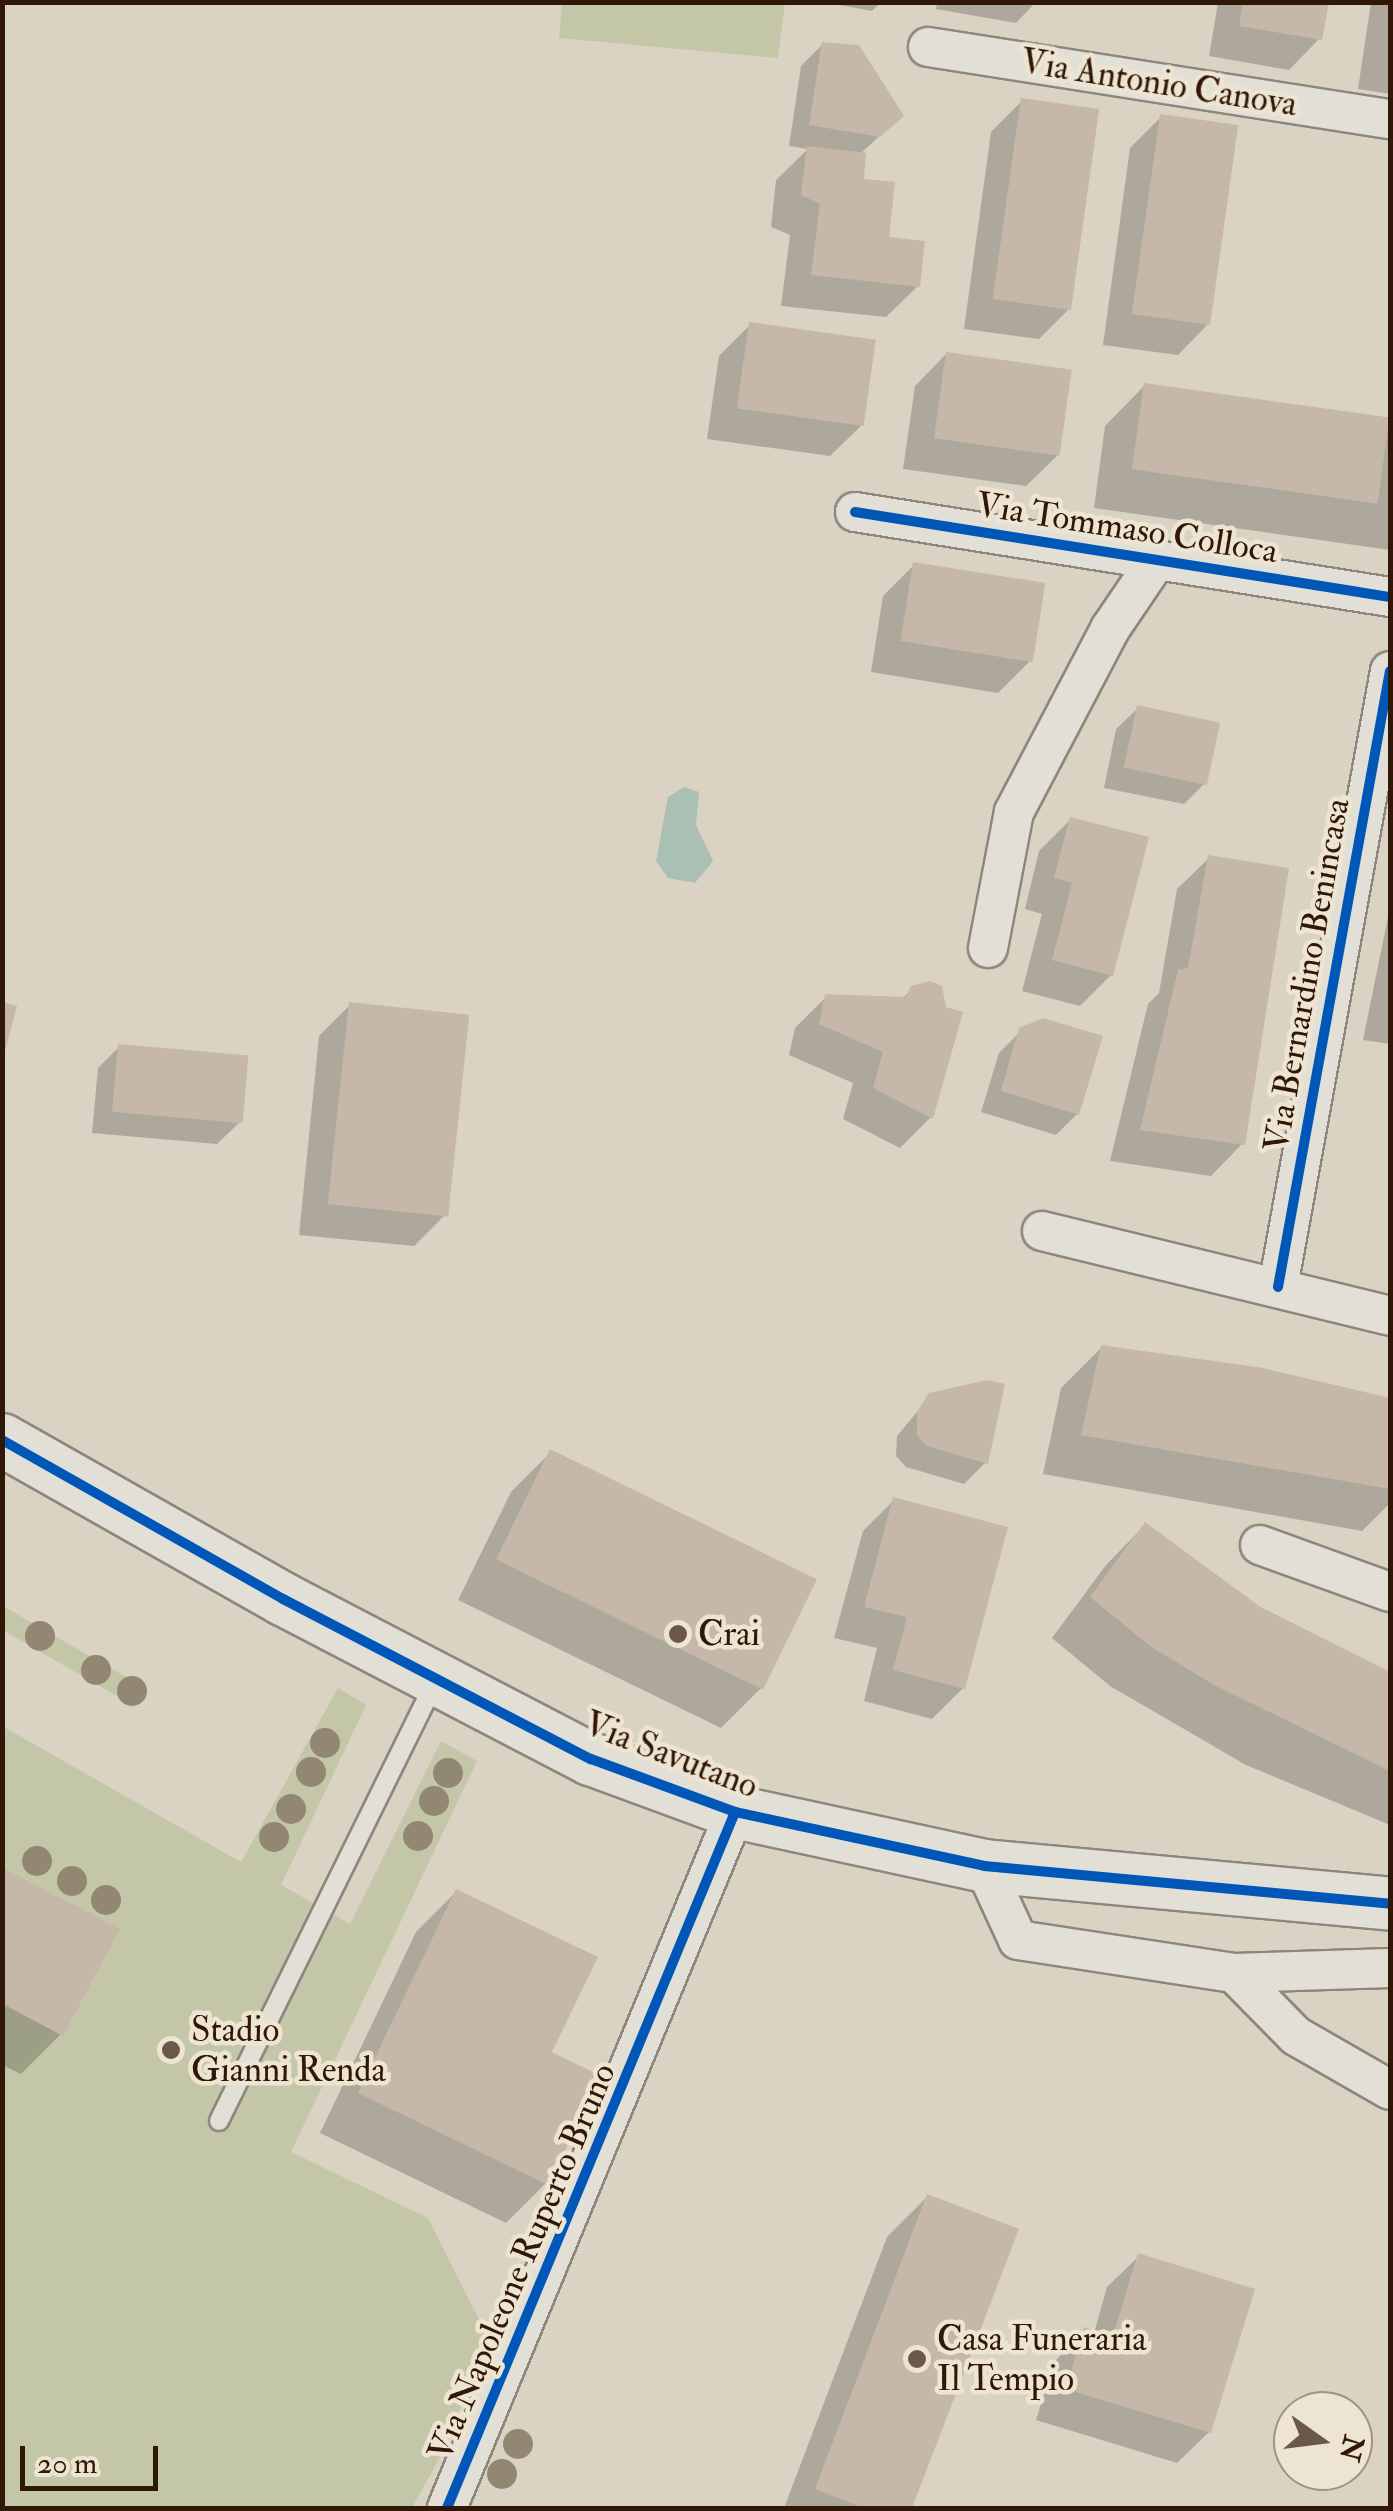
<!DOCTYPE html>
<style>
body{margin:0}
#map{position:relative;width:1393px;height:2511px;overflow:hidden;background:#dad2c3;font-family:"IM FELL Double Pica",serif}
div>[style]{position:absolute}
.green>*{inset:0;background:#c4c7a7;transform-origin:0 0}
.water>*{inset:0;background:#aac0b2}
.shadow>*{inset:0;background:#0003}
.building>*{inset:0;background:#c6b8a9;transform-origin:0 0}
.roads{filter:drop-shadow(2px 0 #8e867c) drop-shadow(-2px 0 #8e867c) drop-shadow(0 2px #8e867c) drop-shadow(0 -2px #8e867c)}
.lane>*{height:18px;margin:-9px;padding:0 9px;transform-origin:9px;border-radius:9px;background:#e2dfd7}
.street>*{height:38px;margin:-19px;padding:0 19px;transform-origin:19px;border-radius:19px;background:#e2dfd7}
.secondary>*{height:52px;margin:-26px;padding:0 26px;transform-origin:26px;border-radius:26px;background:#e2dfd7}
.cycleway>*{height:10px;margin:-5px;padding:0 5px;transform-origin:5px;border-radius:5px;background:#0057b8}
.trees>*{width:30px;height:30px;margin:-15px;border-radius:50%;background:#928772}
.dots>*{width:28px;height:28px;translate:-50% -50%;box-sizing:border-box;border:5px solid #ede4d2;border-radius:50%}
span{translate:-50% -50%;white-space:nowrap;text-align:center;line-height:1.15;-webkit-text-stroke:9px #ede4d2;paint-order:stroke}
.street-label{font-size:35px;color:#311707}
.poi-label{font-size:35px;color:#311707}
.left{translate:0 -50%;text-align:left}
.frame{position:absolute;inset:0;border:5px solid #311707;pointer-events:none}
.north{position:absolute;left:1273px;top:2391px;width:100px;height:100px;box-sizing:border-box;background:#ede4d2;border:2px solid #a29281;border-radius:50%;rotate:104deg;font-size:28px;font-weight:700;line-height:40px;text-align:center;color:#311707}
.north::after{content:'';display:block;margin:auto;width:35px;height:45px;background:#6c5849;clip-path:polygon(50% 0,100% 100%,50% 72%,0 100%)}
.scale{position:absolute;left:20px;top:2446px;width:138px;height:45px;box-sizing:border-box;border:5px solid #311707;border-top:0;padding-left:12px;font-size:30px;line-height:35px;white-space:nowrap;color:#311707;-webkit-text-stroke:8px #ede4d2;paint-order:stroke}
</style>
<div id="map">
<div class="green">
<div style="clip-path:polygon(562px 3px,785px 3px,778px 58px,559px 38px)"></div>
<div style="left:3px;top:1606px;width:160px;height:21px;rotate:30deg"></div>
<div style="clip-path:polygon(338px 1688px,366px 1705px,281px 1885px,350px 1924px,441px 1741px,477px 1761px,291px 2152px,428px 2218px,488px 2337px,445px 2448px,412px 2508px,3px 2508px,2px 1726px,241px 1862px)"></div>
</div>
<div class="water">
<div style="clip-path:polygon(684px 787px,699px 792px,696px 825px,713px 861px,695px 883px,668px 878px,656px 861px,668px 797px)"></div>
</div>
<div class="shadow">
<div style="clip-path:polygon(823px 2px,881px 2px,872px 11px)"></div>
<div style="clip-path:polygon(937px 2px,1036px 2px,1016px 23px,936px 9px)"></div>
<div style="clip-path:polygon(1218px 2px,1326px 2px,1320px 38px,1289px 70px,1209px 56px)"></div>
<div style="clip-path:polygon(1371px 2px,1390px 2px,1390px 94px,1358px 89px)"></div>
<div style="clip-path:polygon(823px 44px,901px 116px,859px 155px,861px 181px,887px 239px,918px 286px,886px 317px,781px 306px,790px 235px,771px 227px,776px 180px,808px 149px,789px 146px,801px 66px)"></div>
<div style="clip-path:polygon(1022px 101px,1070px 308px,1039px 339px,964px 329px,991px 132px)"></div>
<div style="clip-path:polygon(1161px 117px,1209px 323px,1178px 355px,1103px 345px,1130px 148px)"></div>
<div style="clip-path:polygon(750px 325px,862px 425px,830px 456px,707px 439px,719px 356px)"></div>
<div style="clip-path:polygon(946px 354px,1058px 455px,1026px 486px,903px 469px,915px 386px)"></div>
<div style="clip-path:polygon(1145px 385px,1390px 420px,1390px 550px,1094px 508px,1105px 426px)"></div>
<div style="clip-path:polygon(914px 565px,1030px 661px,998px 693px,871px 672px,883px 596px)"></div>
<div style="clip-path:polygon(1138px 708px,1205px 783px,1184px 804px,1104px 788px,1116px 729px)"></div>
<div style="clip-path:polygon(1071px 819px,1111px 975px,1080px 1006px,1022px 991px,1042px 914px,1025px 909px,1039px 851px)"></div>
<div style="clip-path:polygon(1209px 858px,1242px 1144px,1211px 1176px,1110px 1161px,1148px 1004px,1159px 993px,1177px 889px)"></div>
<div style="clip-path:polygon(1390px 907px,1390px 1044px,1363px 1040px)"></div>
<div style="clip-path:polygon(913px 988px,931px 1117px,900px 1148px,843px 1119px,853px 1083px,789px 1055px,795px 1028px,826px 997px,902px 999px)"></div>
<div style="clip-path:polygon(350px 1005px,446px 1214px,414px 1246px,299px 1235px,319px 1036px)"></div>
<div style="clip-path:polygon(1021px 1031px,1077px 1114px,1056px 1135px,981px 1112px,999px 1053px)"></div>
<div style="clip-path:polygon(119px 1047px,239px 1123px,217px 1144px,92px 1133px,98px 1068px)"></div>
<div style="clip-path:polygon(1101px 1348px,1262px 1371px,1390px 1400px,1390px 1503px,1362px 1531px,1043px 1474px,1061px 1388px)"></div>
<div style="clip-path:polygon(1002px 1386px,985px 1463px,964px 1484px,906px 1467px,896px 1456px,897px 1436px,931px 1395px)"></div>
<div style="clip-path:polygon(551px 1452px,761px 1688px,721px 1728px,458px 1600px,511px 1492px)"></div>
<div style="clip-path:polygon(894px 1500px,963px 1688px,932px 1719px,864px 1701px,877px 1648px,834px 1638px,863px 1531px)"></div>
<div style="clip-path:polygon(1145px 1525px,1258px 1608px,1390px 1673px,1390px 1825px,1246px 1765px,1110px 1686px,1052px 1638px,1106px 1565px)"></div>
<div style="clip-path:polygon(2px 1870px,116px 1930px,61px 2034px,21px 2074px,2px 2065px)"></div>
<div style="clip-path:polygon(456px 1892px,546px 2183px,506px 2223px,320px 2133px,416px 1932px)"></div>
<div style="clip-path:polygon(927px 2197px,1015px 2230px,910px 2508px,784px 2508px,887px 2237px)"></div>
<div style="clip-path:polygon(1139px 2256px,1209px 2432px,1177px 2463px,1036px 2420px,1054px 2362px,1085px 2330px,1094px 2333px,1107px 2287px)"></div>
</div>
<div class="building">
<div style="clip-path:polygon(1243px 2px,1329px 2px,1322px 40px,1239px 26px)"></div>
<div style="clip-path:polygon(822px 42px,859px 45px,904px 116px,880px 137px,809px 125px)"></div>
<div style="left:1021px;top:98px;width:79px;height:203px;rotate:8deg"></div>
<div style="left:1160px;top:114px;width:79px;height:202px;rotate:8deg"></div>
<div style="clip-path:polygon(807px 146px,866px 153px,864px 179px,895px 182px,889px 237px,925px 241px,920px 287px,811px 275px,820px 204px,801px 195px)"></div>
<div style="left:749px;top:322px;width:128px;height:87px;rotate:8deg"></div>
<div style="left:946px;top:352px;width:127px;height:87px;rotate:8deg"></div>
<div style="left:1144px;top:383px;width:248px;height:87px;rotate:8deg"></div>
<div style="left:913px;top:562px;width:134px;height:80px;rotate:9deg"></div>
<div style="left:1137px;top:705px;width:85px;height:64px;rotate:12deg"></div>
<div style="clip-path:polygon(1070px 817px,1149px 837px,1113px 976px,1052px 960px,1072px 883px,1054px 878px)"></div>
<div style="clip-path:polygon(1208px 855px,1289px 868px,1245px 1145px,1140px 1130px,1178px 970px,1188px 968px)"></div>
<div style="clip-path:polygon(930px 981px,942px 986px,946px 1007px,963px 1012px,933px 1119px,873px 1088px,883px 1052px,819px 1024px,825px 994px,906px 997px,911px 986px)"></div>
<div style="clip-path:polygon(2px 1002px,17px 1006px,4px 1055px,2px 1055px)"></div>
<div style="left:349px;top:1002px;width:121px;height:203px;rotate:6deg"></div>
<div style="clip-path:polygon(1043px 1018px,1103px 1036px,1079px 1115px,1001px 1091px,1019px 1028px)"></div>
<div style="left:118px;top:1044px;width:131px;height:68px;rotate:5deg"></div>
<div style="clip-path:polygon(1101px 1345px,1263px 1368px,1390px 1398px,1390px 1489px,1081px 1435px)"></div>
<div style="clip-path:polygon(987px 1380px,1005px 1384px,988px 1464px,927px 1446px,917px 1435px,917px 1412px,929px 1393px)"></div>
<div style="left:550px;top:1449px;width:297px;height:123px;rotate:26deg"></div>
<div style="clip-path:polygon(893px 1497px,1008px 1527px,965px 1689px,893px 1670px,907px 1617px,864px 1607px)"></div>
<div style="clip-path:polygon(1145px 1522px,1259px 1606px,1390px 1672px,1390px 1771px,1214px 1685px,1150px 1646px,1090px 1597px)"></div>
<div style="clip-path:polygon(3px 1868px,120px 1929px,63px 2036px,3px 2004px)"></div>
<div style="clip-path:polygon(456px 1889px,598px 1957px,552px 2052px,601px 2076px,548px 2185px,358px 2093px)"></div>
<div style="clip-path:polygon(927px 2194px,1019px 2229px,912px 2508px,864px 2508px,815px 2489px)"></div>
<div style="clip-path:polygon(1138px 2253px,1255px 2289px,1211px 2433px,1066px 2389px,1084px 2327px,1113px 2336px)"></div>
</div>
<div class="roads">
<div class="lane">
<div style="left:219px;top:2121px;width:487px;rotate:-63.8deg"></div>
</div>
<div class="street">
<div style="left:928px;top:47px;width:468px;rotate:8.9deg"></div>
<div style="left:855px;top:512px;width:542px;rotate:9.03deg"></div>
<div style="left:988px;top:948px;width:138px;rotate:-79.2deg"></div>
<div style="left:1014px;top:812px;width:207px;rotate:-62.3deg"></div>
<div style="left:1110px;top:629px;width:82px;rotate:-55.9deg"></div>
<div style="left:1042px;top:1231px;width:358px;rotate:13.7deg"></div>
<div style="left:1278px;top:1287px;width:626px;rotate:-79.7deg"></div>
<div style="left:1260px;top:1545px;width:138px;rotate:19.9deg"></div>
<div style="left:984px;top:1866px;width:81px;rotate:65.3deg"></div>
<div style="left:1018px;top:1940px;width:219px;rotate:8.7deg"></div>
<div style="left:1234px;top:1973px;width:156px;rotate:-1.8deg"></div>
<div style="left:1234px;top:1973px;width:88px;rotate:45.5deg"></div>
<div style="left:1296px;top:2036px;width:108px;rotate:29.9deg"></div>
<div style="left:447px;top:2508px;width:753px;rotate:-67.52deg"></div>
</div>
<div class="secondary">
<div style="left:2px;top:1440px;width:323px;rotate:29.5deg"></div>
<div style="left:283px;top:1599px;width:347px;rotate:27.5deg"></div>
<div style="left:591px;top:1759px;width:153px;rotate:20.2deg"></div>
<div style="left:735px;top:1812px;width:255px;rotate:12.2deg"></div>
<div style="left:984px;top:1866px;width:408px;rotate:5.3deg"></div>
</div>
</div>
<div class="cycleway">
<div style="left:855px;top:512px;width:542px;rotate:9.03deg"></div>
<div style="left:1278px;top:1287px;width:626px;rotate:-79.7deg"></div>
<div style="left:2px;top:1440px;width:323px;rotate:29.5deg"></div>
<div style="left:283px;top:1599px;width:347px;rotate:27.5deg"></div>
<div style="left:591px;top:1759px;width:153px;rotate:20.2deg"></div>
<div style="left:735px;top:1812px;width:255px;rotate:12.2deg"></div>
<div style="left:984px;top:1866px;width:408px;rotate:5.3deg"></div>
<div style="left:447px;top:2508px;width:753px;rotate:-67.52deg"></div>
</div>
<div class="trees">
<div style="left:40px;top:1636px"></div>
<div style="left:96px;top:1670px"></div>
<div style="left:132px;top:1691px"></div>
<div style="left:325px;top:1743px"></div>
<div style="left:311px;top:1772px"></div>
<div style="left:448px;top:1773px"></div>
<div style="left:434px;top:1801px"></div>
<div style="left:291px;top:1809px"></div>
<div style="left:418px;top:1836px"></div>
<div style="left:274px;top:1837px"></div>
<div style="left:37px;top:1861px"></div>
<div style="left:72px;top:1881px"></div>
<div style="left:106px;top:1900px"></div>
<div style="left:518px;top:2444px"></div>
<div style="left:502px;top:2474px"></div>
</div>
<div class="dots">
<div style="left:678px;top:1634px;background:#6c5849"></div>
<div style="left:171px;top:2050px;background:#6c5849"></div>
<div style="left:917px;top:2359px;background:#6c5849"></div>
</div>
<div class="street-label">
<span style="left:1159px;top:83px;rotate:9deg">Via Antonio Canova</span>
<span style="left:1127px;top:528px;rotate:9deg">Via Tommaso Colloca</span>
<span style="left:1307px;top:975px;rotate:-80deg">Via Bernardino Benincasa</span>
<span style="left:671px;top:1755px;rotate:21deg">Via Savutano</span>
<span style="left:522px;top:2262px;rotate:-67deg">Via Napoleone Ruperto Bruno</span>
</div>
<div class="poi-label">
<span class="left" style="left:698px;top:1634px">Crai</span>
<span class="left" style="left:191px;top:2050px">Stadio<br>Gianni Renda</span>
<span class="left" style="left:937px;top:2359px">Casa Funeraria<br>Il Tempio</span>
</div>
<div class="frame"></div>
<div class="north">N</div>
<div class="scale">20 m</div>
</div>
